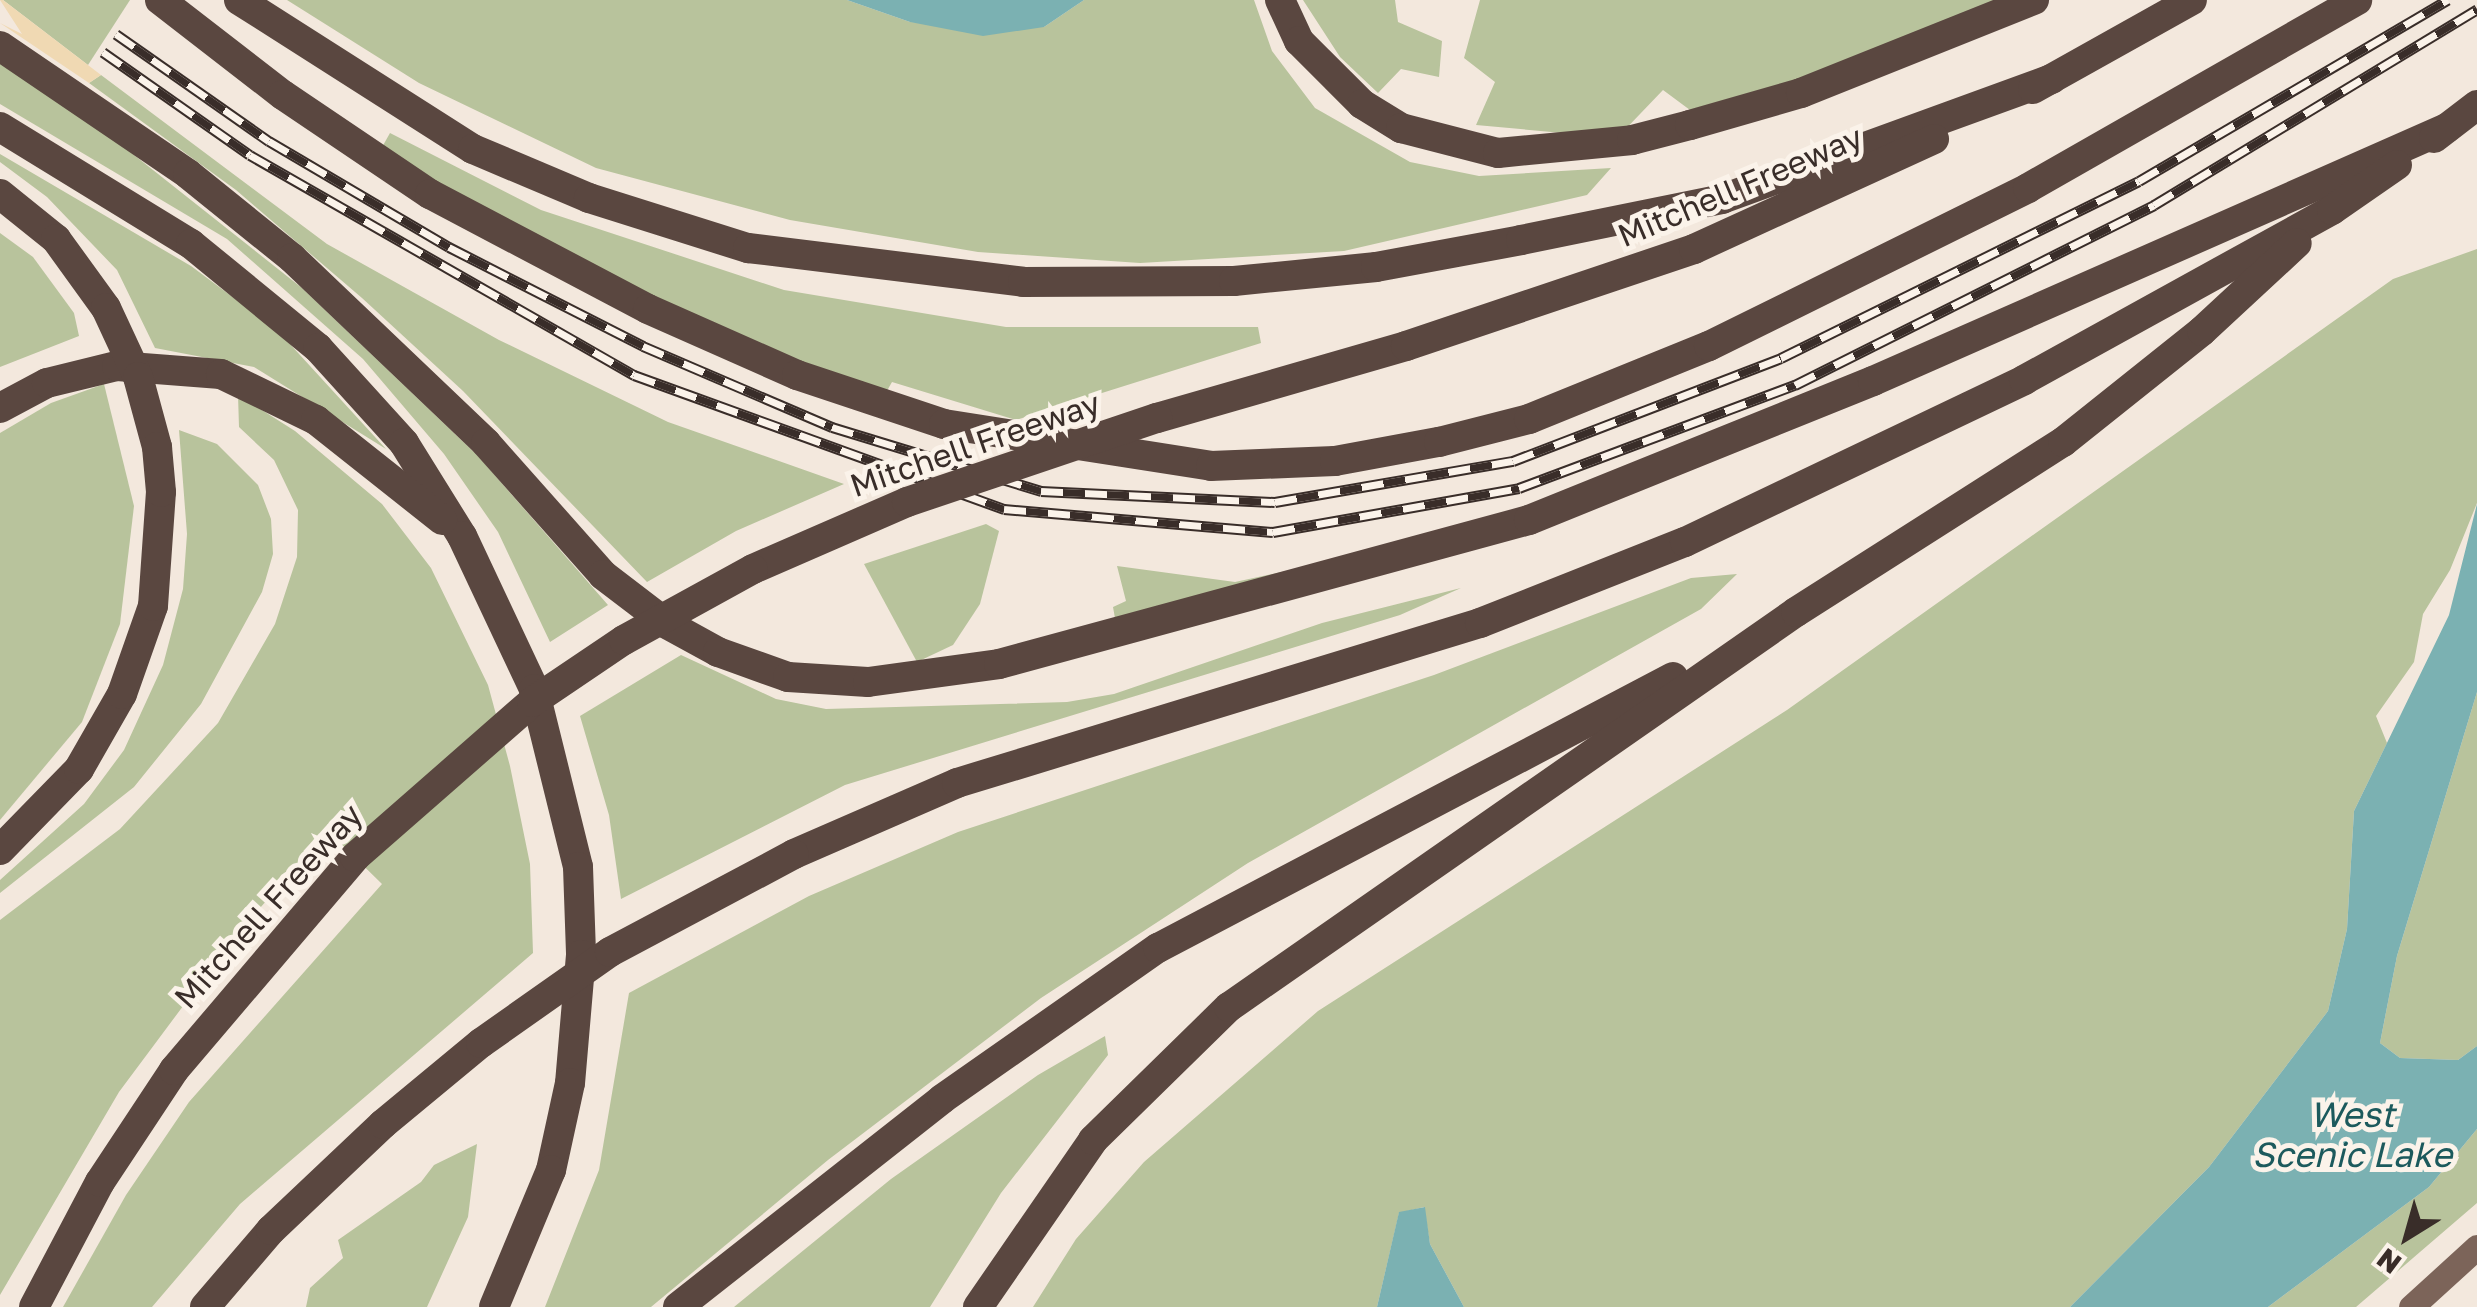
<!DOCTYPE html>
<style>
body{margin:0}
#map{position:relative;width:2477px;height:1307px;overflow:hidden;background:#f3e8dd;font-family:"Golos Text",sans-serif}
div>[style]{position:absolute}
.green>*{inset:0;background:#b8c39c}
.sand>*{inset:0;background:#f0d9b3}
.water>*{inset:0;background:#7bb1b2}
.primary>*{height:25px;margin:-12.5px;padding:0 12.5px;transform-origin:12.5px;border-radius:12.5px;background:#7c6459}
.motorway>*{height:30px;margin:-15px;padding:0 15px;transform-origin:15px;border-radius:15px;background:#5a4740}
.rail>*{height:11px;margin-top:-5.5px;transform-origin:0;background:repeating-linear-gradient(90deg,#fbf3ea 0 22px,#392d29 0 44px);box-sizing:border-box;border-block:2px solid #392d29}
.motorway-bridge>*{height:30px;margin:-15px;padding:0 15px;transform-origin:15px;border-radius:15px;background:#5a4740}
span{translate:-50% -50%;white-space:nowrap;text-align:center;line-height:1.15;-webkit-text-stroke:10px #fbf3ea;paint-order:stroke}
.street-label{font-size:32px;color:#392d29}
.water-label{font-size:35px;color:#1c5a5d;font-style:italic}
.north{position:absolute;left:2357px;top:1187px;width:100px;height:100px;-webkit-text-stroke:8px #fbf3ea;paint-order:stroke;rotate:217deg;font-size:28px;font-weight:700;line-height:40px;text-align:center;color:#392d29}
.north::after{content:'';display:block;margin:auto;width:35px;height:45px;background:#392d29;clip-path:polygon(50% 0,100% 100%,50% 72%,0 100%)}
</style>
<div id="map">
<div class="green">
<div style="clip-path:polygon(3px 0,130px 0,88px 65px)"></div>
<div style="clip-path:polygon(287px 0,847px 0,910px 22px,1044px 27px,1084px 0,1254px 0,1272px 51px,1315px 108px,1410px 162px,1479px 176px,1611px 168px,1587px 195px,1344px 251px,1140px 263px,978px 252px,790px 220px,596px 168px,419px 83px)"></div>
<div style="clip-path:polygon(1303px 0,1395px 0,1398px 22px,1442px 41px,1439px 77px,1401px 69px,1378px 93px,1340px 57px)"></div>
<div style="clip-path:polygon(1480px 0,2002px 0,1879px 56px,1690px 110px,1663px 90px,1617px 138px,1476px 125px,1495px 82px,1464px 58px)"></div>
<div style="clip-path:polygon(0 58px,62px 98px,302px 288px,478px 456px,608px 605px,550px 642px,498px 532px,444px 454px,363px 359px,227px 239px,0 104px)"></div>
<div style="clip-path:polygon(101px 75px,327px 244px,499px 340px,668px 422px,844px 484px,736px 531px,647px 582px,463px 391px,362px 298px,236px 190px,89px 83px)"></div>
<div style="clip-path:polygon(390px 133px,541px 210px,784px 290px,1006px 327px,1258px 327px,1261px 343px,1016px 420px,892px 382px,884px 396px,829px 378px,584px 267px,381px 149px)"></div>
<div style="clip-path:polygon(0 154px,191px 266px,278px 331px,386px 449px,254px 367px,155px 348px,117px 270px,47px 197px,0 162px)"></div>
<div style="clip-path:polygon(0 233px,33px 257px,74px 313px,79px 336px,0 367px)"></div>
<div style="clip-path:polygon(2477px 249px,2477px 503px,2450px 570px,2423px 614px,2414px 662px,2376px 716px,2387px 743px,2354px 811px,2347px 929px,2328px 1011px,2209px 1167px,2070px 1307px,1464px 1307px,1430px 1244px,1424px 1207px,1399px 1213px,1377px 1307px,1033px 1307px,1076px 1239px,1144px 1162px,1318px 1011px,1787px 710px,2393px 279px)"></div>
<div style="clip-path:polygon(104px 384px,134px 506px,120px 624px,82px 722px,0 820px,0 433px,51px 403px)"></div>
<div style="clip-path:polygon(238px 395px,295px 431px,382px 504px,431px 568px,488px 685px,510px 766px,530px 864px,533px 953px,240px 1204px,152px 1307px,63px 1307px,126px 1195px,189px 1102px,382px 884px,328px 831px,236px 935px,119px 1092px,0 1295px,0 920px,120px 829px,218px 723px,275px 624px,297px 557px,298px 510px,274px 460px,239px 427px)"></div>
<div style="clip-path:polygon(179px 430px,217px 444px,258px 485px,271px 519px,273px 554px,262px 592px,201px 704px,134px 787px,0 893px,0 880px,84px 804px,124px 750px,163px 665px,183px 589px,187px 534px)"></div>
<div style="clip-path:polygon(986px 524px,999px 531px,980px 604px,953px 645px,917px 662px,864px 564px)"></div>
<div style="clip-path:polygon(1379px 551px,1116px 624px,1113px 607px,1126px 601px,1117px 566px,1235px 582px)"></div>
<div style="clip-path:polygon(1737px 574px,1701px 609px,1248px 863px,1041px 998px,828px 1160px,651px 1307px,545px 1307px,599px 1170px,629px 993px,809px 896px,958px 832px,1434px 675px,1691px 578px)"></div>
<div style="clip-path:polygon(1461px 588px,1400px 615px,845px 785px,621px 899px,609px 815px,580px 716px,681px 655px,776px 699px,826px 709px,1067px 702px,1114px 694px,1322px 623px)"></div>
<div style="clip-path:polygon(2477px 692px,2477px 1046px,2458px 1060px,2400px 1058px,2380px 1043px,2397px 956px)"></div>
<div style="clip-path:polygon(1105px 1036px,1108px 1055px,1001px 1193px,930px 1307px,734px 1307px,891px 1179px,1038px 1075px)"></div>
<div style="clip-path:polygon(2477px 1129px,2477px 1203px,2356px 1307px,2268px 1307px,2429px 1187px)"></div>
<div style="clip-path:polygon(477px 1144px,468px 1217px,427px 1307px,306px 1307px,310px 1288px,343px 1258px,338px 1240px,421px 1182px,434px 1165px)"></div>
</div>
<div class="sand">
<div style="clip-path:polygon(0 0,3px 0,101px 75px,89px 83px,0 23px,22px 34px)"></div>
</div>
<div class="water">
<div style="clip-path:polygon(847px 0,1084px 0,1044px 27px,983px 36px,910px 22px)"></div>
<div style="clip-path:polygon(2477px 504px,2477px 692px,2397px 956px,2380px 1043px,2400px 1058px,2458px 1060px,2477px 1046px,2477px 1129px,2429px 1187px,2268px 1307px,2070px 1307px,2209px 1167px,2328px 1011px,2347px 929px,2354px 811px,2449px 615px)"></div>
<div style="clip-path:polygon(1425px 1207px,1430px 1244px,1464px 1307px,1377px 1307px,1399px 1212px)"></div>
</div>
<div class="primary">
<div style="left:2411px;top:1307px;width:89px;rotate:-42.3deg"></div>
</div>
<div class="motorway">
<div style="left:160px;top:0;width:155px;rotate:37.7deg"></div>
<div style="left:283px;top:95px;width:177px;rotate:34deg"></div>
<div style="left:430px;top:194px;width:246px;rotate:27.8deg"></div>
<div style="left:648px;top:309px;width:163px;rotate:23.9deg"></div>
<div style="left:797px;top:375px;width:155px;rotate:18.4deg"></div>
<div style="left:944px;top:424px;width:270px;rotate:8.9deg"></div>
<div style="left:1211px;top:466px;width:124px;rotate:-2.3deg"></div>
<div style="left:1335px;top:461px;width:106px;rotate:-10.4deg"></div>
<div style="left:1439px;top:442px;width:93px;rotate:-14.3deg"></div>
<div style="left:1529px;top:419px;width:194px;rotate:-22.1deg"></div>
<div style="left:1709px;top:346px;width:356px;rotate:-26.3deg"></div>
<div style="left:2028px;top:188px;width:379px;rotate:-29.7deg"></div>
<div style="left:239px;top:0;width:277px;rotate:32.5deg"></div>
<div style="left:473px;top:149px;width:126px;rotate:22.9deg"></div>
<div style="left:589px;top:198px;width:167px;rotate:17.5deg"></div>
<div style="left:748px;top:248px;width:277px;rotate:7deg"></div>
<div style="left:1023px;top:282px;width:211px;rotate:-0.3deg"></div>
<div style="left:1234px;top:281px;width:143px;rotate:-5.6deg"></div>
<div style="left:1376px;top:267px;width:147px;rotate:-10.5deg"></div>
<div style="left:1521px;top:240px;width:205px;rotate:-11.5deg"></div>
<div style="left:1722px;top:199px;width:351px;rotate:-20deg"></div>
<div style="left:1280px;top:0;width:45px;rotate:65.1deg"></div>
<div style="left:1299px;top:41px;width:89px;rotate:45deg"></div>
<div style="left:1362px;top:104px;width:46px;rotate:31.6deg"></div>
<div style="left:1401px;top:128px;width:100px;rotate:14.5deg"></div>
<div style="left:1498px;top:153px;width:135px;rotate:-5.5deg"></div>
<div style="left:1632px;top:140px;width:60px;rotate:-14.5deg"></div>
<div style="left:1690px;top:125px;width:116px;rotate:-16.1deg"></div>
<div style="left:1801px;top:93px;width:251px;rotate:-21.8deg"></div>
<div style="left:0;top:46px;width:227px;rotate:34.2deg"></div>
<div style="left:188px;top:174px;width:134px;rotate:38.9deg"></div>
<div style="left:292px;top:258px;width:268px;rotate:43.6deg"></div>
<div style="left:486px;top:443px;width:176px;rotate:48.4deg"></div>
<div style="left:603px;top:575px;width:81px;rotate:37.4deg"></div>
<div style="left:667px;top:624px;width:58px;rotate:28.8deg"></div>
<div style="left:718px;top:652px;width:74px;rotate:19.7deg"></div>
<div style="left:788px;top:677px;width:80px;rotate:3.6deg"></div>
<div style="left:868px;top:682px;width:132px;rotate:-7.8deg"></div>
<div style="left:999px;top:664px;width:549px;rotate:-15.2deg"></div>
<div style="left:1529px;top:520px;width:371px;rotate:-22deg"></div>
<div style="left:1873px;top:381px;width:627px;rotate:-23.79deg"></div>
<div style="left:2033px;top:89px;width:182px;rotate:-29.2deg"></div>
<div style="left:0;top:127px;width:224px;rotate:31.5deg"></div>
<div style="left:191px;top:244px;width:164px;rotate:39.3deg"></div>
<div style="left:318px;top:348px;width:128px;rotate:47.8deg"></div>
<div style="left:404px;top:443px;width:110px;rotate:58.1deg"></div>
<div style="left:462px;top:536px;width:169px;rotate:64.8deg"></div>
<div style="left:534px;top:689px;width:183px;rotate:76.1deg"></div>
<div style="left:578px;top:867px;width:88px;rotate:88deg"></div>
<div style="left:581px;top:955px;width:128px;rotate:94.9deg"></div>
<div style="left:570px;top:1083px;width:89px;rotate:102.3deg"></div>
<div style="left:551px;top:1170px;width:148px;rotate:112.6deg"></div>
<div style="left:2434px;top:138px;width:54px;rotate:-37.5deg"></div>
<div style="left:0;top:194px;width:72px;rotate:38.8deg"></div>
<div style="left:0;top:408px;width:53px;rotate:-28deg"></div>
<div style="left:47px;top:383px;width:72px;rotate:-13.7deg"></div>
<div style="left:117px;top:366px;width:104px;rotate:4.4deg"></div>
<div style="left:221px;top:374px;width:106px;rotate:25.8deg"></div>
<div style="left:316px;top:420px;width:161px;rotate:38.4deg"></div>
<div style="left:1157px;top:418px;width:259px;rotate:-16.1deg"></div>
<div style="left:1406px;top:346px;width:304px;rotate:-18.6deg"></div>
<div style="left:1694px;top:249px;width:264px;rotate:-24.6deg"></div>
<div style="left:753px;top:569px;width:168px;rotate:-23.5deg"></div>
<div style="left:0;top:850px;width:113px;rotate:-45.7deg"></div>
<div style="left:79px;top:769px;width:86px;rotate:-60.2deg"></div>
<div style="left:122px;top:694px;width:93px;rotate:-70.6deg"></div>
<div style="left:153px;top:606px;width:114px;rotate:-86deg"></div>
<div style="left:794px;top:854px;width:178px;rotate:-23.5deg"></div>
<div style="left:957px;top:783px;width:547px;rotate:-17.01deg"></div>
<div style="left:1480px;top:623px;width:220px;rotate:-21.6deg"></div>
<div style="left:1685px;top:542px;width:376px;rotate:-25.5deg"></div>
<div style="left:2024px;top:380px;width:352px;rotate:-28.9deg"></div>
<div style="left:2332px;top:210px;width:79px;rotate:-34.7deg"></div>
<div style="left:34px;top:1307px;width:141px;rotate:-62.2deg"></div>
<div style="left:100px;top:1182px;width:134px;rotate:-56.5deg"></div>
<div style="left:174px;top:1070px;width:280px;rotate:-49.6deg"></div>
<div style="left:205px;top:1307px;width:101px;rotate:-49.4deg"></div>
<div style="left:271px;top:1230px;width:154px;rotate:-43.4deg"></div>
<div style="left:678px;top:1307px;width:336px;rotate:-38.2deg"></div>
<div style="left:942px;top:1099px;width:264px;rotate:-35deg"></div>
<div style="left:1158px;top:948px;width:582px;rotate:-27.75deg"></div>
<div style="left:978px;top:1307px;width:203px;rotate:-55.4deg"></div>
<div style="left:1093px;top:1140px;width:190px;rotate:-44.4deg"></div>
<div style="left:1229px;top:1007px;width:691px;rotate:-34.86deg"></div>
<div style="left:1796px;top:612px;width:317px;rotate:-32.5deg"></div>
<div style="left:2063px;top:442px;width:178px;rotate:-38.6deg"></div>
<div style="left:2202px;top:331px;width:129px;rotate:-42.8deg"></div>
</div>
<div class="rail">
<div style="left:116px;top:34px;width:187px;rotate:35deg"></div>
<div style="left:269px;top:141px;width:209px;rotate:30.5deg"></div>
<div style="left:449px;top:247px;width:218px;rotate:27deg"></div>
<div style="left:643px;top:346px;width:206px;rotate:23.2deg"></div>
<div style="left:832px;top:427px;width:219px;rotate:17deg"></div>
<div style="left:1041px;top:491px;width:234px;rotate:2.7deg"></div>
<div style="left:1275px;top:502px;width:242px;rotate:-9.8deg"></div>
<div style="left:1513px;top:461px;width:287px;rotate:-21deg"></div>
<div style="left:1781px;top:358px;width:399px;rotate:-26.3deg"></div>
<div style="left:2139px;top:181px;width:358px;rotate:-30.4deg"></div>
<div style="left:103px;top:52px;width:179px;rotate:35deg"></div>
<div style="left:250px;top:155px;width:443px;rotate:29.8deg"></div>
<div style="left:634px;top:375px;width:394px;rotate:19.9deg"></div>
<div style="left:1004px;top:509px;width:270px;rotate:4.9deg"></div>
<div style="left:1273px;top:532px;width:250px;rotate:-10.1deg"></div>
<div style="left:1519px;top:488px;width:295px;rotate:-20.5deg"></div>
<div style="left:1795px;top:385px;width:402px;rotate:-26.6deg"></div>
<div style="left:2154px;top:205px;width:378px;rotate:-31.2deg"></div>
</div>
<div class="motorway-bridge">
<div style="left:56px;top:239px;width:85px;rotate:54.1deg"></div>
<div style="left:106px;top:308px;width:76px;rotate:65.1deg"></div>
<div style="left:138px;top:377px;width:73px;rotate:74.8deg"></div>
<div style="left:157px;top:447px;width:45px;rotate:84.9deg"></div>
<div style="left:907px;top:502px;width:264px;rotate:-18.6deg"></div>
<div style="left:355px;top:857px;width:235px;rotate:-41.2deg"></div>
<div style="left:532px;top:702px;width:111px;rotate:-34deg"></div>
<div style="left:624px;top:640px;width:147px;rotate:-28.8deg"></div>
<div style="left:383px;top:1124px;width:127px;rotate:-39.6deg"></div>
<div style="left:481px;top:1043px;width:158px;rotate:-35.2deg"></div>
<div style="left:610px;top:952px;width:208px;rotate:-28deg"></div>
</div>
<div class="street-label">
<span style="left:1740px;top:186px;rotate:-23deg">Mitchell Freeway</span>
<span style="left:975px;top:444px;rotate:-19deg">Mitchell Freeway</span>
<span style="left:268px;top:906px;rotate:-48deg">Mitchell Freeway</span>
</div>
<div class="water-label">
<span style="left:2352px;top:1134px">West<br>Scenic Lake</span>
</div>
<div class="north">N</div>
</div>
